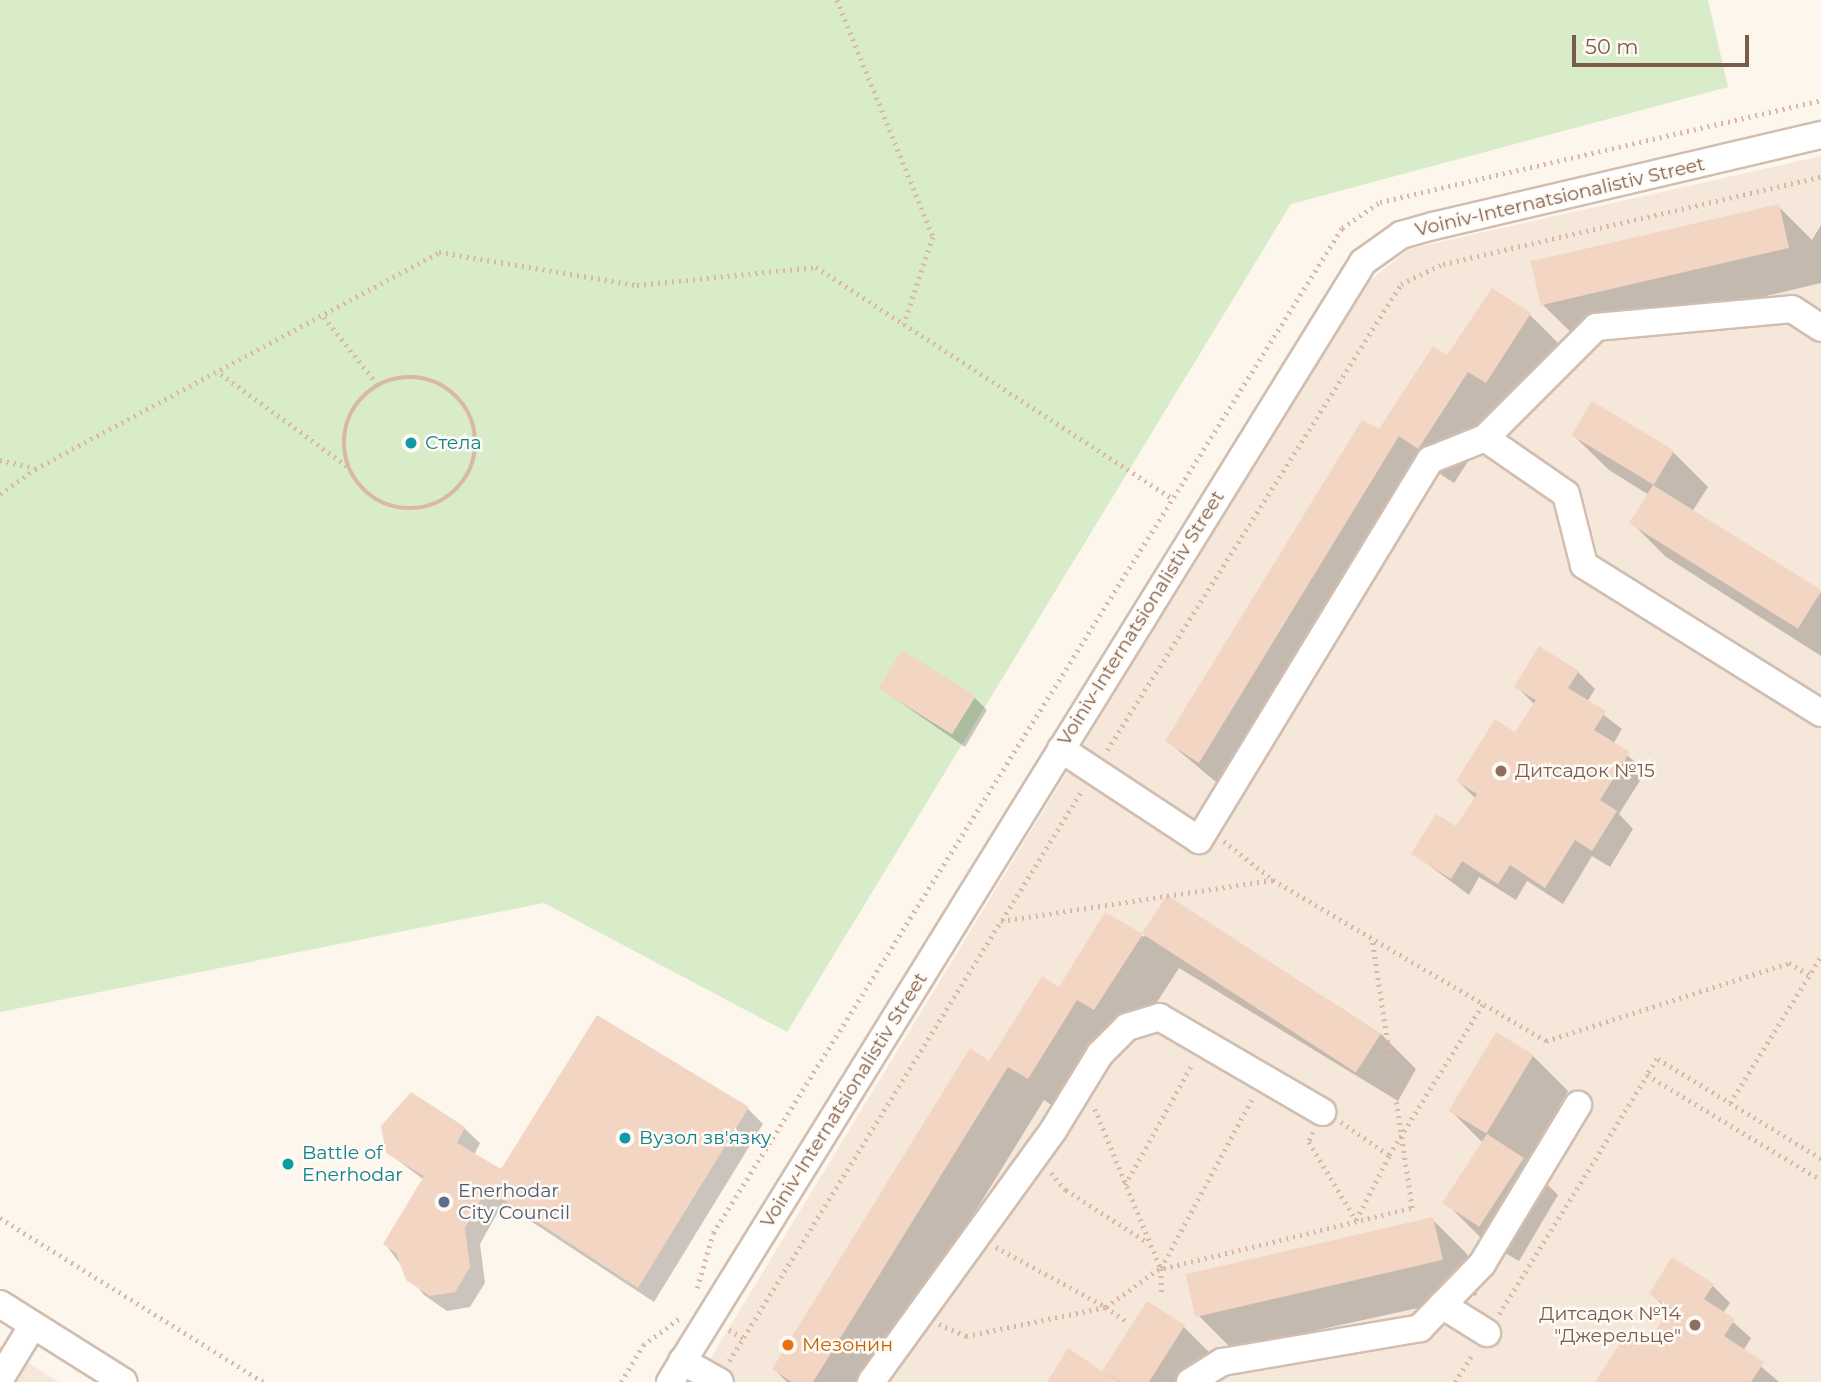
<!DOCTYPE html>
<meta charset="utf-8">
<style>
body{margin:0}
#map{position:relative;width:1821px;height:1382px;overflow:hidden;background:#fdf6ec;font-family:Montserrat,sans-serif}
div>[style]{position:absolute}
.residential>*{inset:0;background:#f5e8da}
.green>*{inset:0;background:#d8ecc9}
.shadow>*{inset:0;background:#0003}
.building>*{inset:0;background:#f3d5c3;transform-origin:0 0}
.path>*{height:4.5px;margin-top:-2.25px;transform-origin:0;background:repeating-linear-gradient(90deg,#d9b8a5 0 2px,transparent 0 7px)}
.path>.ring{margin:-2.25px;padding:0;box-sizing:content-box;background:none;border:4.5px solid #d9b8a5;border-radius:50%}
.roads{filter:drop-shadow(2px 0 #d1beb0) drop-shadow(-2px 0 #d1beb0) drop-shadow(0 2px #d1beb0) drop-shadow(0 -2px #d1beb0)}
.minor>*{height:26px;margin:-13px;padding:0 13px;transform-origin:13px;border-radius:13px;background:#fff}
.dots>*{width:19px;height:19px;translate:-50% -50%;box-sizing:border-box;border:4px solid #fffaf3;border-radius:50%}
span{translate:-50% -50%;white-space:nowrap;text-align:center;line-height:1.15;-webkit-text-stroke:5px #fffaf3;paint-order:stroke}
.street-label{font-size:19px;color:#7a5c4d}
.culture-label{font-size:19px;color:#0d838f}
.left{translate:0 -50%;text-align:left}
.education-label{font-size:19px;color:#785e54}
.right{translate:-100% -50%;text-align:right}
.service-label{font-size:19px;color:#4e5e75}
.food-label{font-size:19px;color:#c56008}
.scale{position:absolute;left:1572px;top:35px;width:177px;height:32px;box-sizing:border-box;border:4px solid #7a5c4d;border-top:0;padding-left:9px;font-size:21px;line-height:24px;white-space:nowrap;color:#7a5c4d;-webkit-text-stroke:5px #fffaf3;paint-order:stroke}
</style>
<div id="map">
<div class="residential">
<div style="clip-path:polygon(1821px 156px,1821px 1382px,696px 1382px,1362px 287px,1409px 249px)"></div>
<div style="clip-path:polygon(0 1345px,59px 1382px,0 1382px)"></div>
</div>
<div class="green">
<div style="clip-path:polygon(0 0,1708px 0,1728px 87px,1291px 204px,787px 1032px,544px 903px,0 1012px)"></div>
</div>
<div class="shadow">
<div style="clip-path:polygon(1778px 206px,1812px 240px,1821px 225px,1821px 283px,1579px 340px,1543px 305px)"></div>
<div style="clip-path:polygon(1492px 290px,1530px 315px,1565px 350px,1504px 406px,1454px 483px,1434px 470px,1234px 797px,1167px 741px,1380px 432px,1448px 358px)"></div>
<div style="clip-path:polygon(1573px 435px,1673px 452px,1708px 487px,1692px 512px,1821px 593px,1821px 656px,1666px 557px,1631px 522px,1649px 495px,1609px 470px)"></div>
<div style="clip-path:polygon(1578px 672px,1595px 689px,1587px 702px,1622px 729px,1613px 744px,1646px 771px,1619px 814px,1633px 829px,1610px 867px,1592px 856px,1563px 904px,1527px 881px,1516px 900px,1479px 877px,1469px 895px,1414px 854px,1457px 829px,1476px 799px,1458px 781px,1516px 734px,1535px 705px,1516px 686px)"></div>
<div style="clip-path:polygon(881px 689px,975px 698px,987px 710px,965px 747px)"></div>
<div style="clip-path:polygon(1168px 897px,1381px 1034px,1416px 1069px,1398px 1101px,1179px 968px,1130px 1044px,1112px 1034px,1063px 1113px,1044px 1100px,870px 1382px,787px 1382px,774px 1369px,990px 1063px,1059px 989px,1106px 915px,1144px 937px)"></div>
<div style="clip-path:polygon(1533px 1056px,1568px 1091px,1526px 1163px,1558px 1195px,1519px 1261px,1483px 1240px,1448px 1205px,1484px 1144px,1451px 1111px)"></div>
<div style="clip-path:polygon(747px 1108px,763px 1124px,654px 1302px,503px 1203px,480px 1244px,485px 1283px,470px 1307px,447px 1311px,424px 1295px,385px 1244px,424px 1180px,387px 1152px,464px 1128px,480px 1143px,474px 1155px,501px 1172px)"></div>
<div style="clip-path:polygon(1432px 1219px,1467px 1254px,1477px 1295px,1232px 1349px,1197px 1314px)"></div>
<div style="clip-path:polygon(1713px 1286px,1730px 1303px,1723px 1313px,1751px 1338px,1743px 1351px,1779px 1382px,1597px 1382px,1648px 1346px,1670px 1312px,1651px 1294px)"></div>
<div style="clip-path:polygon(1147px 1303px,1183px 1326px,1218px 1361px,1206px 1382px,1049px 1382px,1103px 1373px)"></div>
</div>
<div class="building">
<div style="left:1779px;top:204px;width:45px;height:255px;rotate:77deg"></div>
<div style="clip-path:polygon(1492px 288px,1531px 313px,1486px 383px,1468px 372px,1418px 449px,1399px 436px,1199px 763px,1165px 741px,1362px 420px,1379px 429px,1433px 346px,1447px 355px)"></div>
<div style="left:1592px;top:401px;width:96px;height:40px;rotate:31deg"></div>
<div style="left:1653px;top:485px;width:199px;height:45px;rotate:32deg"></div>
<div style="clip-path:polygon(1539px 646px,1579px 671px,1568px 688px,1606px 711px,1594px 730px,1630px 752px,1600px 800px,1617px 811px,1592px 851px,1575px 840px,1545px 888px,1510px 865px,1498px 884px,1462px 861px,1451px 879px,1411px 854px,1436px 814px,1456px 826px,1477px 794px,1456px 781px,1495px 719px,1515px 732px,1536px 700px,1514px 687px)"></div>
<div style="left:902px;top:650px;width:87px;height:45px;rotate:32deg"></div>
<div style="left:1167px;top:895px;width:255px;height:46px;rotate:33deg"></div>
<div style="clip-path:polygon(1105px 912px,1143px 934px,1094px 1010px,1077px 1000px,1028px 1079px,1008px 1067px,813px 1382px,792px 1382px,772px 1369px,970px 1048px,989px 1061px,1042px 976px,1059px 987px)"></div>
<div style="clip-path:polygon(597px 1015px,749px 1107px,638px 1288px,487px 1189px,465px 1228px,470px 1267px,455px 1292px,430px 1296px,406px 1280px,396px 1253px,383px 1244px,424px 1176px,386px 1153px,381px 1126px,411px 1092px,465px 1127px,457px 1143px,501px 1169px)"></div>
<div style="left:1496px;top:1032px;width:44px;height:92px;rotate:31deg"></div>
<div style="left:1487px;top:1134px;width:44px;height:82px;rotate:33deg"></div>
<div style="left:1433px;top:1217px;width:44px;height:254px;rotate:77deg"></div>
<div style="clip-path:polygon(1672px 1257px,1714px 1284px,1704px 1299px,1735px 1319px,1724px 1336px,1764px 1362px,1751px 1382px,1595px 1382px,1628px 1331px,1647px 1344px,1670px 1308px,1649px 1294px)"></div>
<div style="clip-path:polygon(1147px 1301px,1185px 1325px,1149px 1382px,1121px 1382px,1102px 1371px)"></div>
<div style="clip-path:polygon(1068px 1348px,1102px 1371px,1120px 1382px,1047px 1382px)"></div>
</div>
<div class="path">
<div style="left:837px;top:0;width:256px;rotate:67.9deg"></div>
<div style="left:933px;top:237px;width:92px;rotate:108.4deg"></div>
<div style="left:324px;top:317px;width:87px;rotate:51.5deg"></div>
<div style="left:221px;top:374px;width:156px;rotate:36.1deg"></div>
<div class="ring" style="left:344px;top:377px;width:127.5px;height:127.5px"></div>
<div style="left:0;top:460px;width:35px;rotate:13deg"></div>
<div style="left:0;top:494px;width:43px;rotate:-35.5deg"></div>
<div style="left:35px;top:469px;width:459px;rotate:-28.2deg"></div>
<div style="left:439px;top:252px;width:201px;rotate:9.5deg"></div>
<div style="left:637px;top:285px;width:180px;rotate:-5.7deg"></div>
<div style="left:816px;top:267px;width:422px;rotate:33deg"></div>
<div style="left:1107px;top:750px;width:551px;rotate:-57.75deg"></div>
<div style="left:1401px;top:284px;width:47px;rotate:-25.5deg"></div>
<div style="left:1443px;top:264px;width:388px;rotate:-13deg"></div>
<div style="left:1224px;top:841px;width:63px;rotate:38.5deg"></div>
<div style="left:1002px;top:920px;width:153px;rotate:-58.4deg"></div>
<div style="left:1730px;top:1103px;width:173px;rotate:-58.2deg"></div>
<div style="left:1095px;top:1109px;width:173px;rotate:67.6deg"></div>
<div style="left:1161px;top:1269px;width:27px;rotate:88deg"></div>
<div style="left:1341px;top:1122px;width:58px;rotate:34.5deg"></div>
<div style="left:1389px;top:1155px;width:178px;rotate:-58.1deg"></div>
<div style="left:1313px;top:1132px;width:11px;rotate:112deg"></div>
<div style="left:1309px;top:1142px;width:91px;rotate:58.9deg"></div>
<div style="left:1821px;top:1159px;width:192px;rotate:-148.6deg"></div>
<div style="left:1657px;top:1059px;width:19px;rotate:122deg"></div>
<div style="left:1647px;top:1075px;width:203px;rotate:31.1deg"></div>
<div style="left:1051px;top:1173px;width:23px;rotate:49deg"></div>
<div style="left:1066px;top:1190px;width:94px;rotate:32.8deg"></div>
<div style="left:1125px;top:1185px;width:138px;rotate:-61deg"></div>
<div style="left:0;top:1218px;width:310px;rotate:31.9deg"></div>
<div style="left:1356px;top:1220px;width:72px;rotate:-62.7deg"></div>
<div style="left:996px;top:1247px;width:125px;rotate:28.6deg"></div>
<div style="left:1106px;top:1307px;width:63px;rotate:-36deg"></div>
<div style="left:1157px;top:1270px;width:262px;rotate:-13.7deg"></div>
<div style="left:1412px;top:1208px;width:272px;rotate:-98.5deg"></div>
<div style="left:1161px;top:1268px;width:194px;rotate:-61.7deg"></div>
<div style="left:697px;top:1288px;width:57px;rotate:-73.8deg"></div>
<div style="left:713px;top:1233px;width:1186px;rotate:-57.96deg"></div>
<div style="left:1342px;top:228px;width:46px;rotate:-34.4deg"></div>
<div style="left:1380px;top:202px;width:453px;rotate:-13deg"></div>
<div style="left:1499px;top:1314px;width:281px;rotate:-58.2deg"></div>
<div style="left:939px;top:1324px;width:30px;rotate:24deg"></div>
<div style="left:966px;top:1336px;width:143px;rotate:-11.7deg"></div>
<div style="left:1106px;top:1307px;width:26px;rotate:36deg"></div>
<div style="left:729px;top:1330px;width:17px;rotate:28deg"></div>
<div style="left:729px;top:1361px;width:517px;rotate:-58.28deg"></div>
<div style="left:1001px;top:921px;width:275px;rotate:-8.6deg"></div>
<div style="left:1273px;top:880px;width:317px;rotate:30.5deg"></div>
<div style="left:1546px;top:1041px;width:255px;rotate:-17.8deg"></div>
<div style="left:1789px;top:963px;width:24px;rotate:30deg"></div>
<div style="left:621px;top:1382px;width:43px;rotate:-59.3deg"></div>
<div style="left:643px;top:1345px;width:46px;rotate:-36.1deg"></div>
<div style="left:1455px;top:1382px;width:34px;rotate:-58deg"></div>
</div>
<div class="roads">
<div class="minor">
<div style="left:1485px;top:438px;width:98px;rotate:34.7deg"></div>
<div style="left:1566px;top:494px;width:73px;rotate:75.8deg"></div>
<div style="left:1584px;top:565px;width:279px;rotate:32deg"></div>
<div style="left:1061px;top:749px;width:165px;rotate:33.4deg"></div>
<div style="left:1199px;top:840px;width:445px;rotate:-58.7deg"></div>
<div style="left:1430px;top:460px;width:59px;rotate:-21.8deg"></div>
<div style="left:1485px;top:438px;width:157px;rotate:-45deg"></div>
<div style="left:1596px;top:327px;width:197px;rotate:-5.2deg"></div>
<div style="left:1792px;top:309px;width:35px;rotate:33deg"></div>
<div style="left:0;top:1304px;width:146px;rotate:32.2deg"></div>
<div style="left:1442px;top:1305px;width:53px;rotate:31.9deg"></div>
<div style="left:682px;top:1361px;width:43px;rotate:28.9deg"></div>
<div style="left:0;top:1379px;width:63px;rotate:-58.6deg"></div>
<div style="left:670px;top:1382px;width:1317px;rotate:-58.25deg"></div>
<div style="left:1363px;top:262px;width:47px;rotate:-35.4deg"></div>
<div style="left:1401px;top:235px;width:33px;rotate:-16deg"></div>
<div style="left:1433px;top:226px;width:399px;rotate:-13.2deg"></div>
<div style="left:871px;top:1382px;width:312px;rotate:-54.1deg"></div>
<div style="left:1054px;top:1129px;width:88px;rotate:-58.5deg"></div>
<div style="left:1100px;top:1054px;width:38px;rotate:-45deg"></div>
<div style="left:1127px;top:1027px;width:34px;rotate:-17deg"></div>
<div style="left:1159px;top:1017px;width:189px;rotate:30.2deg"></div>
<div style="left:1190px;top:1382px;width:38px;rotate:-32deg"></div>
<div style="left:1222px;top:1362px;width:201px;rotate:-9.7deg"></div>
<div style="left:1420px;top:1328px;width:89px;rotate:-45.9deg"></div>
<div style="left:1482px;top:1264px;width:186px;rotate:-58.9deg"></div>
</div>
</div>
<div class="dots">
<div style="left:411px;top:443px;background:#0f9aa8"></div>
<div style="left:1501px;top:771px;background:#8d6e63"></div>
<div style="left:625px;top:1138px;background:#0f9aa8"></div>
<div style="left:288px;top:1164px;background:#0f9aa8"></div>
<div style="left:444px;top:1202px;background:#5c6f8a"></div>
<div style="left:1695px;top:1325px;background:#8d6e63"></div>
<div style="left:788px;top:1345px;background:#e8710a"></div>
</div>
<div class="street-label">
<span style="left:1560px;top:197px;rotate:-13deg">Voiniv-Internatsionalistiv Street</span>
<span style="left:1141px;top:618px;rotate:-58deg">Voiniv-Internatsionalistiv Street</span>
<span style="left:844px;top:1100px;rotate:-58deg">Voiniv-Internatsionalistiv Street</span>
</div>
<div class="culture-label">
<span class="left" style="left:425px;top:443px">Стела</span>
<span class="left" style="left:639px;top:1138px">Вузол зв'язку</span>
<span class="left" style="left:302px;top:1164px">Battle of<br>Enerhodar</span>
</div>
<div class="education-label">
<span class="left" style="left:1515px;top:771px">Дитсадок №15</span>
<span class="right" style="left:1681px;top:1325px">Дитсадок №14<br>"Джерельце"</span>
</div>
<div class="service-label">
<span class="left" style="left:458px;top:1202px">Enerhodar<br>City Council</span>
</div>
<div class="food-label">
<span class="left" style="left:802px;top:1345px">Мезонин</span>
</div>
<div class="scale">50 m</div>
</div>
